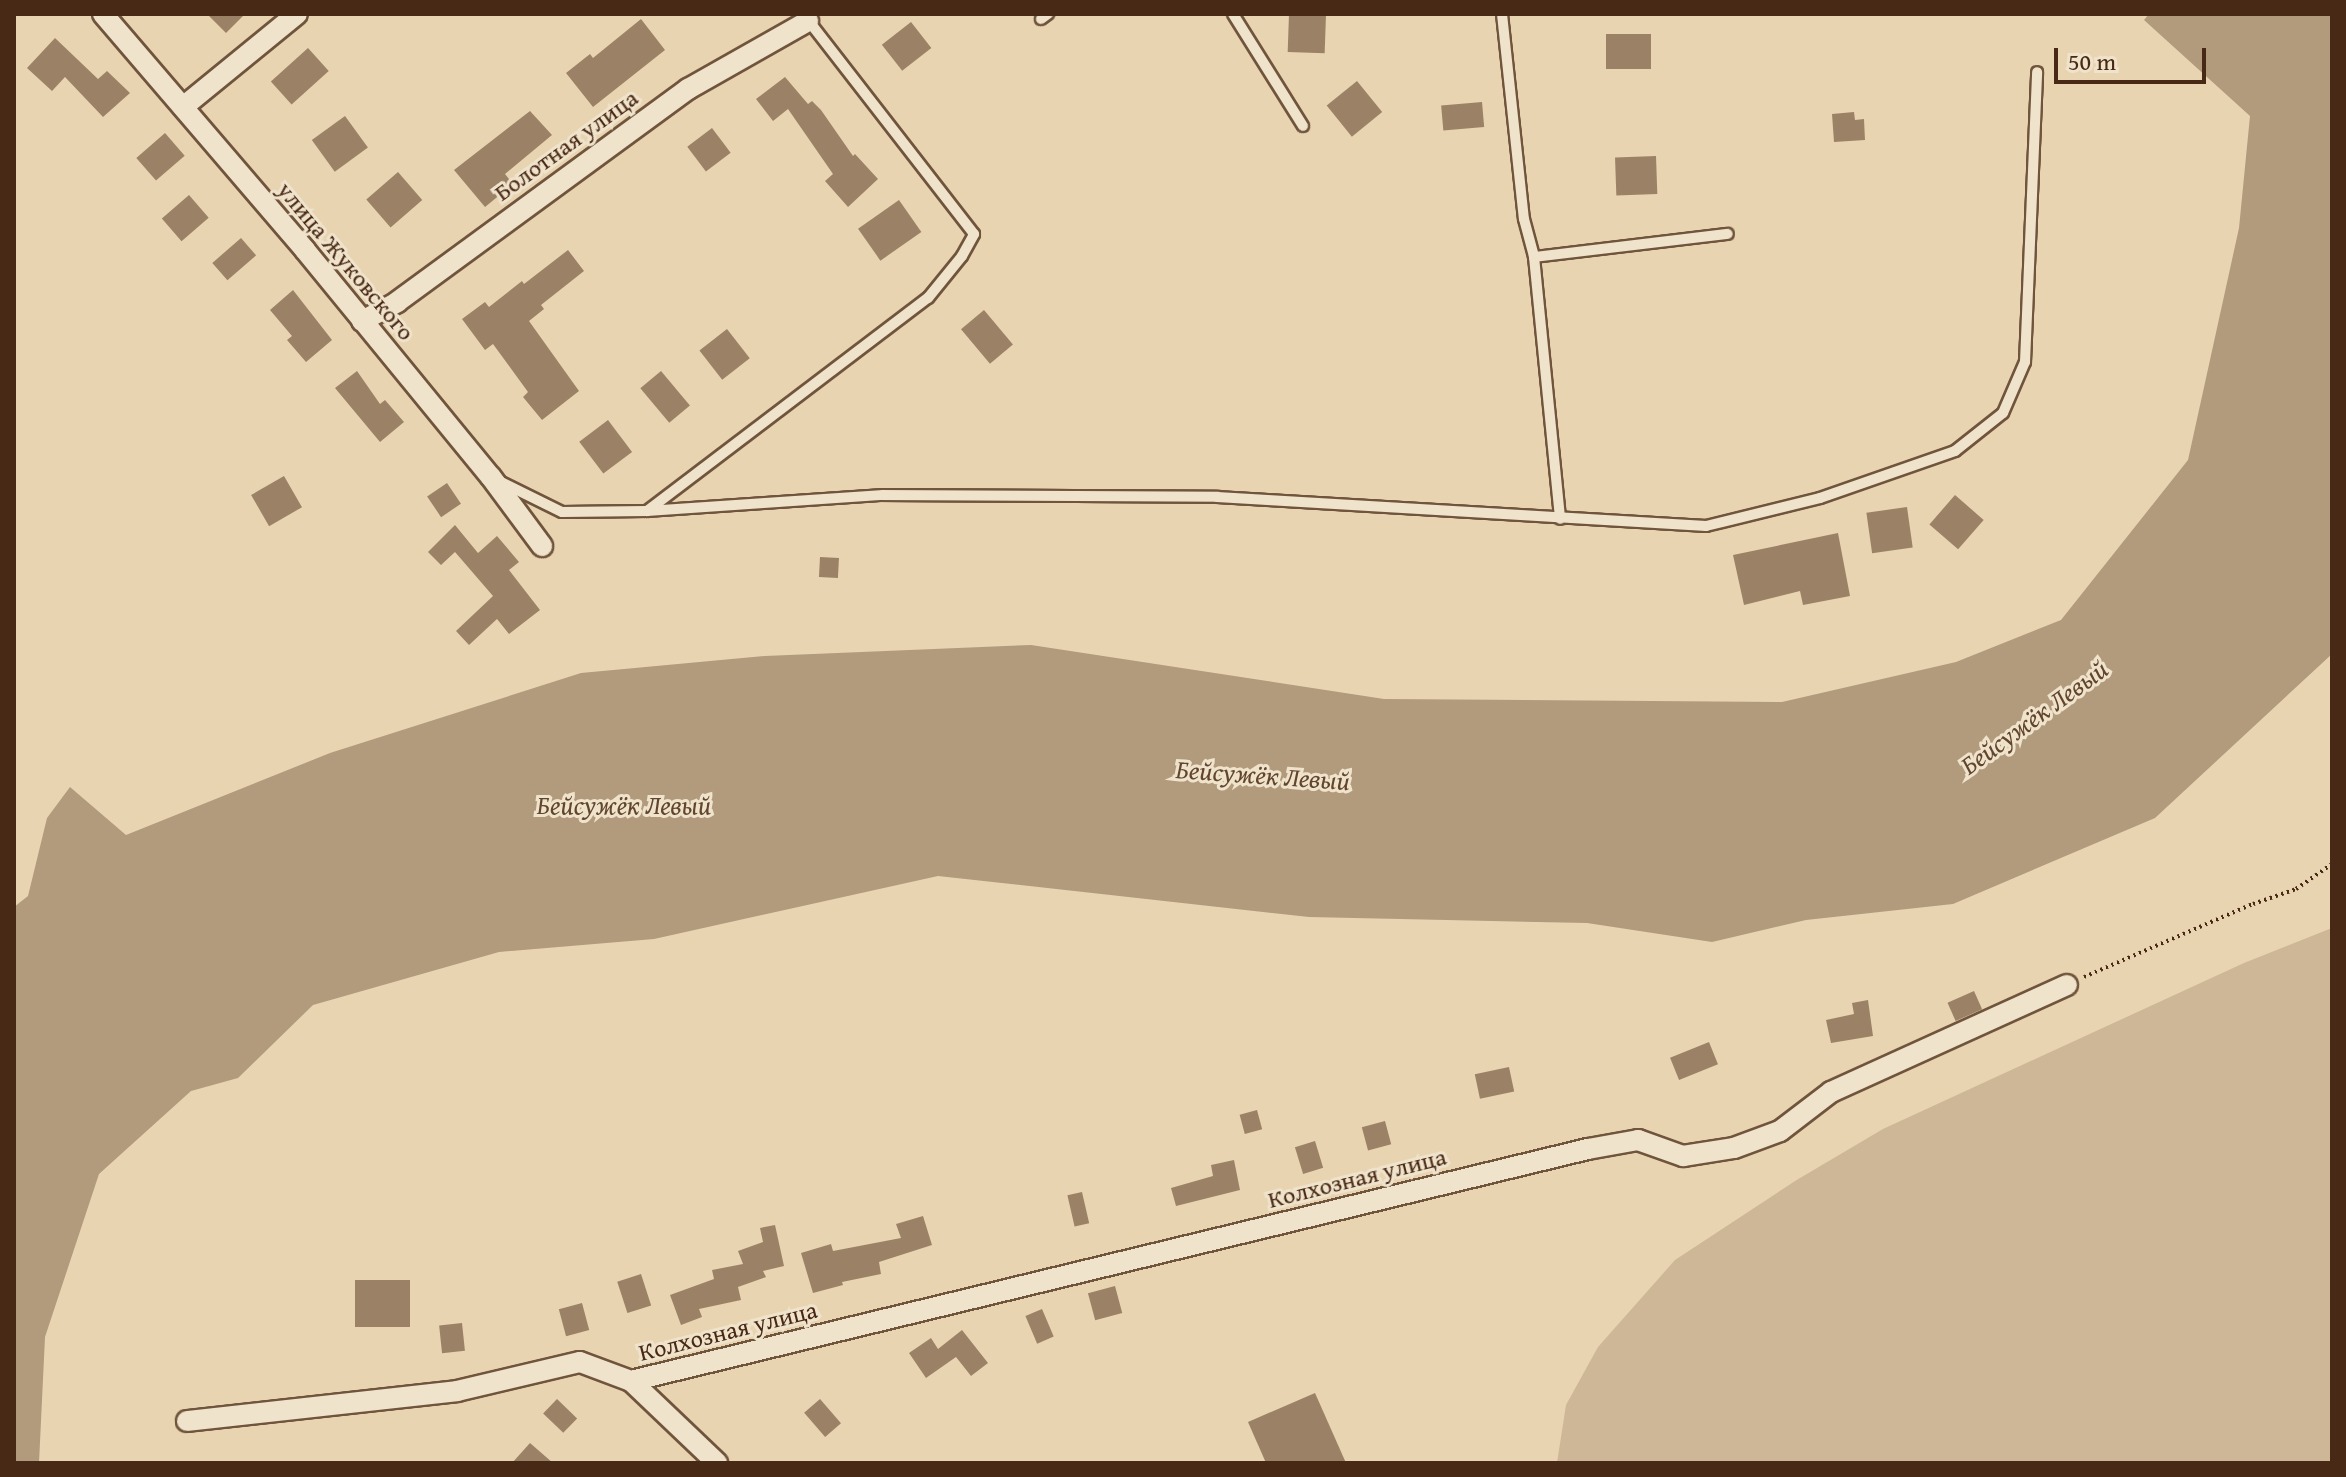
<!DOCTYPE html>
<meta charset="utf-8">
<style>
body{margin:0}
#map{position:relative;width:2346px;height:1477px;overflow:hidden;background:#e8d4b1;font-family:"Gentium Book Plus",serif}
div>[style]{position:absolute}
.green>*{inset:0;background:#cdb796}
.water>*{inset:0;background:#b29a7c}
.building>*{inset:0;background:#9b8266;transform-origin:0 0}
.path>*{height:4px;margin-top:-2px;transform-origin:0;background:repeating-linear-gradient(90deg,#482915 0 2px,transparent 0 6px)}
.roads{filter:drop-shadow(2px 0 #70543c) drop-shadow(-2px 0 #70543c) drop-shadow(0 2px #70543c) drop-shadow(0 -2px #70543c)}
.service>*{height:10px;margin:-5px;padding:0 5px;transform-origin:5px;border-radius:5px;background:#f0e3cc}
.minor>*{height:20px;margin:-10px;padding:0 10px;transform-origin:10px;border-radius:10px;background:#f0e3cc}
span{translate:-50% -50%;white-space:nowrap;text-align:center;line-height:1.15;-webkit-text-stroke:6px #f0e3cc;paint-order:stroke}
.street-label{font-size:24px;color:#482915}
.water-label{font-size:26px;color:#62452f;font-style:italic}
.frame{position:absolute;inset:0;border:16px solid #482915;pointer-events:none}
.scale{position:absolute;left:2054px;top:48px;width:152px;height:36px;box-sizing:border-box;border:4px solid #482915;border-top:0;padding-left:10px;font-size:24px;line-height:28px;white-space:nowrap;color:#482915;-webkit-text-stroke:6px #f0e3cc;paint-order:stroke}
</style>
<div id="map">
<div class="green">
<div style="clip-path:polygon(2332px 928px,2332px 1463px,1557px 1463px,1566px 1405px,1598px 1347px,1675px 1260px,1795px 1181px,1883px 1129px,2244px 963px)"></div>
</div>
<div class="water">
<div style="clip-path:polygon(2149px 14px,2332px 14px,2332px 654px,2155px 818px,1953px 904px,1806px 920px,1712px 942px,1587px 923px,1309px 917px,938px 876px,654px 939px,499px 952px,313px 1005px,238px 1078px,191px 1091px,99px 1174px,45px 1337px,39px 1463px,14px 1463px,14px 907px,28px 896px,47px 818px,70px 787px,126px 835px,330px 753px,581px 673px,765px 656px,1031px 645px,1384px 699px,1782px 702px,1956px 662px,2061px 620px,2188px 460px,2239px 228px,2250px 116px,2144px 20px)"></div>
</div>
<div class="building">
<div style="clip-path:polygon(207px 14px,245px 14px,226px 33px)"></div>
<div style="left:1289px;top:14px;width:37px;height:38px;rotate:2deg"></div>
<div style="clip-path:polygon(641px 19px,665px 50px,593px 107px,566px 73px,590px 54px,593px 58px)"></div>
<div style="left:911px;top:22px;width:33px;height:37px;rotate:52deg"></div>
<div style="left:1606px;top:34px;width:45px;height:35px"></div>
<div style="clip-path:polygon(55px 38px,98px 79px,107px 71px,130px 93px,103px 117px,65px 77px,52px 91px,27px 68px)"></div>
<div style="left:308px;top:48px;width:31px;height:50px;rotate:48deg"></div>
<div style="clip-path:polygon(785px 77px,808px 104px,812px 101px,821px 110px,853px 156px,855px 154px,878px 179px,848px 207px,825px 181px,833px 174px,788px 109px,773px 121px,756px 99px)"></div>
<div style="left:1357px;top:81px;width:40px;height:39px;rotate:51deg"></div>
<div style="left:1482px;top:102px;width:25px;height:41px;rotate:85deg"></div>
<div style="clip-path:polygon(530px 111px,552px 135px,505px 174px,513px 184px,485px 207px,454px 170px)"></div>
<div style="clip-path:polygon(1854px 112px,1855px 120px,1864px 119px,1865px 140px,1834px 142px,1832px 114px)"></div>
<div style="left:345px;top:116px;width:39px;height:41px;rotate:54deg"></div>
<div style="left:712px;top:128px;width:31px;height:31px;rotate:53deg"></div>
<div style="left:165px;top:133px;width:30px;height:38px;rotate:49deg"></div>
<div style="left:1656px;top:156px;width:38px;height:41px;rotate:88deg"></div>
<div style="left:398px;top:172px;width:37px;height:42px;rotate:49deg"></div>
<div style="left:189px;top:195px;width:30px;height:36px;rotate:49deg"></div>
<div style="left:899px;top:200px;width:39px;height:50px;rotate:55deg"></div>
<div style="left:241px;top:238px;width:23px;height:38px;rotate:49deg"></div>
<div style="clip-path:polygon(568px 250px,584px 271px,541px 305px,544px 309px,529px 321px,579px 391px,542px 420px,523px 397px,528px 392px,493px 344px,485px 350px,462px 319px,485px 302px,489px 307px,522px 281px,524px 284px)"></div>
<div style="clip-path:polygon(293px 290px,332px 340px,306px 362px,287px 340px,292px 336px,270px 310px)"></div>
<div style="left:984px;top:310px;width:45px;height:30px;rotate:50deg"></div>
<div style="left:727px;top:329px;width:37px;height:35px;rotate:52deg"></div>
<div style="clip-path:polygon(357px 371px,380px 404px,385px 400px,404px 422px,380px 442px,335px 388px)"></div>
<div style="left:661px;top:371px;width:45px;height:27px;rotate:50deg"></div>
<div style="left:608px;top:420px;width:40px;height:36px;rotate:53deg"></div>
<div style="left:284px;top:476px;width:36px;height:38px;rotate:60deg"></div>
<div style="left:447px;top:483px;width:25px;height:24px;rotate:56deg"></div>
<div style="left:1955px;top:495px;width:38px;height:39px;rotate:41deg"></div>
<div style="left:1907px;top:507px;width:41px;height:41px;rotate:82deg"></div>
<div style="clip-path:polygon(455px 525px,478px 553px,497px 536px,519px 562px,509px 570px,540px 610px,509px 634px,497px 619px,469px 645px,456px 631px,493px 596px,455px 552px,441px 565px,428px 552px)"></div>
<div style="clip-path:polygon(1838px 533px,1850px 596px,1803px 605px,1800px 591px,1744px 605px,1733px 555px)"></div>
<div style="left:820px;top:557px;width:19px;height:20px;rotate:3deg"></div>
<div style="left:1974px;top:991px;width:20px;height:29px;rotate:66deg"></div>
<div style="clip-path:polygon(1868px 1000px,1873px 1036px,1831px 1043px,1826px 1020px,1854px 1014px,1852px 1003px)"></div>
<div style="left:1709px;top:1042px;width:24px;height:42px;rotate:68deg"></div>
<div style="left:1509px;top:1067px;width:25px;height:35px;rotate:78deg"></div>
<div style="left:1257px;top:1110px;width:20px;height:18px;rotate:75deg"></div>
<div style="left:1385px;top:1121px;width:24px;height:24px;rotate:75deg"></div>
<div style="left:1315px;top:1141px;width:28px;height:21px;rotate:73deg"></div>
<div style="clip-path:polygon(1234px 1160px,1240px 1190px,1176px 1206px,1171px 1188px,1213px 1176px,1211px 1165px)"></div>
<div style="left:1082px;top:1192px;width:32px;height:15px;rotate:77deg"></div>
<div style="clip-path:polygon(923px 1216px,932px 1245px,879px 1262px,881px 1274px,842px 1282px,843px 1285px,813px 1293px,801px 1253px,831px 1244px,833px 1251px,901px 1238px,896px 1224px)"></div>
<div style="clip-path:polygon(775px 1225px,784px 1266px,763px 1271px,766px 1277px,738px 1287px,741px 1300px,699px 1309px,702px 1317px,681px 1325px,670px 1295px,714px 1279px,712px 1270px,743px 1264px,738px 1251px,763px 1242px,760px 1228px)"></div>
<div style="left:641px;top:1274px;width:33px;height:25px;rotate:72deg"></div>
<div style="left:410px;top:1280px;width:47px;height:55px;rotate:90deg"></div>
<div style="left:1115px;top:1286px;width:28px;height:28px;rotate:75deg"></div>
<div style="left:582px;top:1303px;width:28px;height:24px;rotate:75deg"></div>
<div style="left:1042px;top:1309px;width:30px;height:18px;rotate:67deg"></div>
<div style="left:462px;top:1323px;width:28px;height:23px;rotate:84deg"></div>
<div style="clip-path:polygon(962px 1330px,988px 1363px,971px 1376px,956px 1357px,926px 1378px,909px 1353px,931px 1338px,938px 1349px)"></div>
<div style="clip-path:polygon(1315px 1393px,1346px 1463px,1266px 1463px,1248px 1422px)"></div>
<div style="left:557px;top:1399px;width:28px;height:20px;rotate:44deg"></div>
<div style="left:820px;top:1399px;width:32px;height:21px;rotate:49deg"></div>
<div style="clip-path:polygon(530px 1443px,553px 1463px,512px 1463px)"></div>
</div>
<div class="path">
<div style="left:2084px;top:977px;width:184px;rotate:-23.4deg"></div>
<div style="left:2253px;top:904px;width:46px;rotate:-19.2deg"></div>
<div style="left:2296px;top:889px;width:44px;rotate:-34.8deg"></div>
</div>
<div class="roads">
<div class="service">
<div style="left:1233px;top:14px;width:132px;rotate:58deg"></div>
<div style="left:1502px;top:14px;width:206px;rotate:83.9deg"></div>
<div style="left:1524px;top:219px;width:39px;rotate:75deg"></div>
<div style="left:1534px;top:257px;width:263px;rotate:84.3deg"></div>
<div style="left:1041px;top:19px;width:9px;rotate:-36deg"></div>
<div style="left:1534px;top:257px;width:195px;rotate:-6.8deg"></div>
<div style="left:499px;top:481px;width:70px;rotate:26.2deg"></div>
<div style="left:562px;top:512px;width:85px;rotate:-0.7deg"></div>
<div style="left:647px;top:511px;width:237px;rotate:-3.9deg"></div>
<div style="left:883px;top:495px;width:334px;rotate:0.3deg"></div>
<div style="left:1217px;top:497px;width:490px;rotate:3.4deg"></div>
<div style="left:1706px;top:526px;width:117px;rotate:-13.8deg"></div>
<div style="left:1820px;top:498px;width:143px;rotate:-19.2deg"></div>
<div style="left:1955px;top:451px;width:61px;rotate:-38.4deg"></div>
<div style="left:2003px;top:413px;width:56px;rotate:-66.7deg"></div>
<div style="left:2025px;top:362px;width:290px;rotate:-87.6deg"></div>
<div style="left:647px;top:511px;width:353px;rotate:-37.2deg"></div>
<div style="left:928px;top:298px;width:54px;rotate:-51deg"></div>
<div style="left:962px;top:256px;width:25px;rotate:-61deg"></div>
<div style="left:974px;top:234px;width:272px;rotate:-127.8deg"></div>
</div>
<div class="minor">
<div style="left:103px;top:14px;width:311px;rotate:49.4deg"></div>
<div style="left:305px;top:250px;width:293px;rotate:50.7deg"></div>
<div style="left:491px;top:477px;width:86px;rotate:53.5deg"></div>
<div style="left:183px;top:107px;width:147px;rotate:-39.2deg"></div>
<div style="left:362px;top:321px;width:40px;rotate:-28deg"></div>
<div style="left:397px;top:302px;width:361px;rotate:-36.2deg"></div>
<div style="left:688px;top:89px;width:138px;rotate:-29.5deg"></div>
<div style="left:631px;top:1381px;width:119px;rotate:43.6deg"></div>
<div style="left:187px;top:1421px;width:272px;rotate:-6.3deg"></div>
<div style="left:457px;top:1391px;width:126px;rotate:-13.3deg"></div>
<div style="left:580px;top:1362px;width:54px;rotate:20.4deg"></div>
<div style="left:631px;top:1381px;width:985px;rotate:-13.63deg"></div>
<div style="left:1588px;top:1149px;width:51px;rotate:-10.2deg"></div>
<div style="left:1638px;top:1140px;width:48px;rotate:19.6deg"></div>
<div style="left:1683px;top:1156px;width:52px;rotate:-8.9deg"></div>
<div style="left:1734px;top:1148px;width:49px;rotate:-20.3deg"></div>
<div style="left:1780px;top:1131px;width:64px;rotate:-37.4deg"></div>
<div style="left:1831px;top:1092px;width:259px;rotate:-24.4deg"></div>
</div>
</div>
<div class="street-label">
<span style="left:566px;top:145px;rotate:-36deg">Болотная улица</span>
<span style="left:346px;top:261px;rotate:50deg">улица Жуковского</span>
<span style="left:1357px;top:1178px;rotate:-14deg">Колхозная улица</span>
<span style="left:728px;top:1331px;rotate:-14deg">Колхозная улица</span>
</div>
<div class="water-label">
<span style="left:2034px;top:717px;rotate:-36deg">Бейсужёк Левый</span>
<span style="left:1263px;top:775px;rotate:4deg">Бейсужёк Левый</span>
<span style="left:624px;top:805px">Бейсужёк Левый</span>
</div>
<div class="frame"></div>
<div class="scale">50 m</div>
</div>
